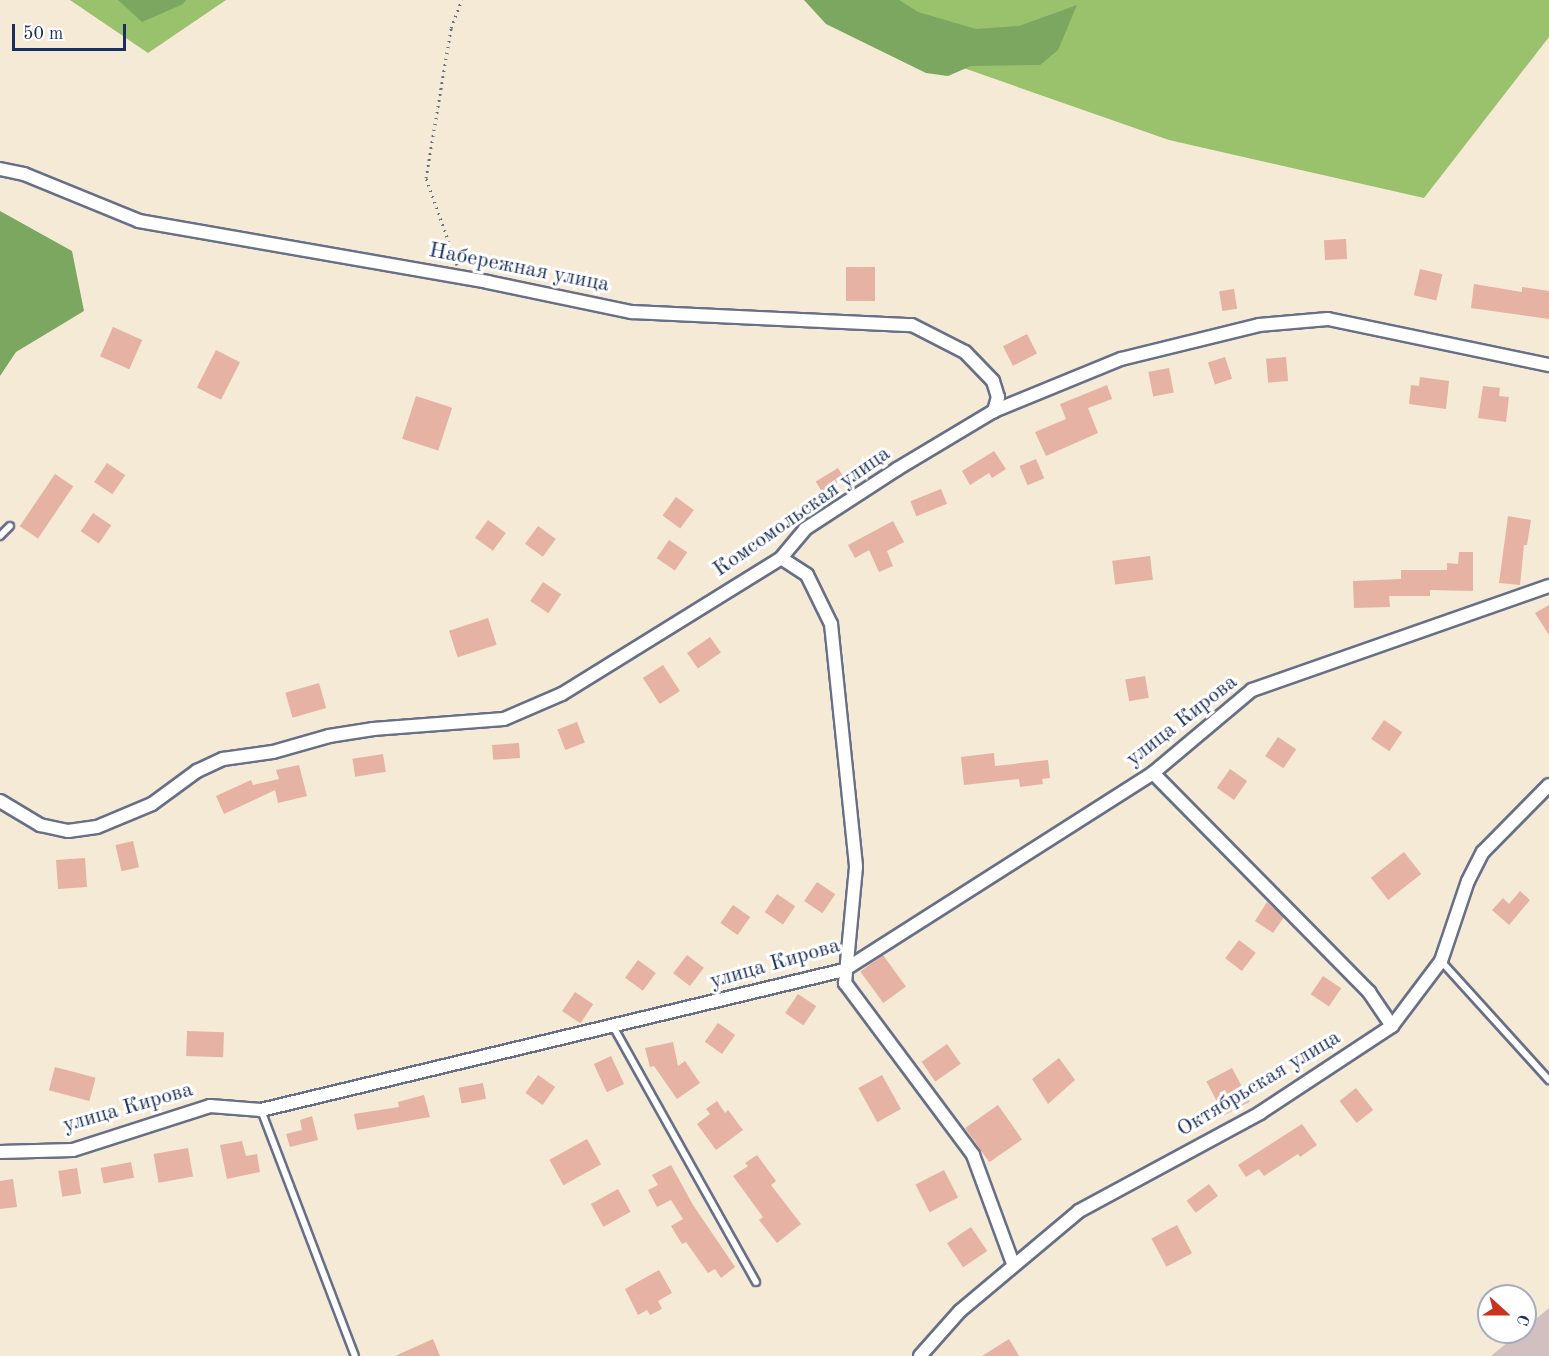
<!DOCTYPE html>
<meta charset="utf-8">
<style>
body{margin:0}
#map{position:relative;width:1549px;height:1356px;overflow:hidden;background:#f5ead5;font-family:"Old Standard TT",serif}
div>[style]{position:absolute}
.industrial>*{inset:0;background:#d2bfc0}
.green>*{inset:0;background:#9ac16c}
.forest>*{inset:0;background:#7ba760}
.building>*{inset:0;background:#e5b2a4;transform-origin:0 0}
.path>*{height:3px;margin-top:-1.5px;transform-origin:0;background:repeating-linear-gradient(90deg,#677088 0 1.5px,transparent 0 6px)}
.roads{filter:drop-shadow(2px 0 #677088) drop-shadow(-2px 0 #677088) drop-shadow(0 2px #677088) drop-shadow(0 -2px #677088)}
.lane>*{height:6px;margin:-3px;padding:0 3px;transform-origin:3px;border-radius:3px;background:#fff}
.street>*{height:12px;margin:-6px;padding:0 6px;transform-origin:6px;border-radius:6px;background:#fff}
span{translate:-50% -50%;white-space:nowrap;text-align:center;line-height:1.15;-webkit-text-stroke:6px #fff;paint-order:stroke}
.street-label{font-size:22px;color:#1b2f5e}
.north{position:absolute;left:1477px;top:1284px;width:60px;height:60px;box-sizing:border-box;background:#fff;border:2px solid #a4acbf;border-radius:50%;rotate:111deg;font-size:16px;font-weight:700;line-height:24px;text-align:center;color:#1b2f5e}
.north::after{content:'';display:block;margin:auto;width:21px;height:27px;background:#c8321e;clip-path:polygon(50% 0,100% 100%,50% 72%,0 100%)}
.scale{position:absolute;left:12px;top:24px;width:114px;height:27px;box-sizing:border-box;border:3px solid #1b2f5e;border-top:0;padding-left:8px;font-size:18px;line-height:21px;white-space:nowrap;color:#1b2f5e;-webkit-text-stroke:4px #fff;paint-order:stroke}
</style>
<div id="map">
<div class="industrial">
<div style="clip-path:polygon(1549px 1308px,1549px 1356px,1491px 1356px,1520px 1332px,1525px 1332px,1525px 1328px)"></div>
</div>
<div class="green">
<div style="clip-path:polygon(70px 0,226px 0,148px 53px)"></div>
<div style="clip-path:polygon(804px 0,1549px 0,1549px 37px,1424px 198px,1169px 140px,872px 36px)"></div>
</div>
<div class="forest">
<div style="clip-path:polygon(118px 0,186px 0,183px 4px,142px 22px)"></div>
<div style="clip-path:polygon(804px 0,899px 0,918px 12px,976px 29px,1019px 26px,1077px 5px,1058px 50px,1040px 65px,971px 66px,948px 76px,926px 73px,826px 24px)"></div>
<div style="clip-path:polygon(0 211px,72px 251px,84px 311px,16px 352px,0 376px)"></div>
</div>
<div class="building">
<div style="left:1346px;top:239px;width:20px;height:22px;rotate:87deg"></div>
<div style="left:875px;top:267px;width:34px;height:29px;rotate:90deg"></div>
<div style="left:1420px;top:269px;width:23px;height:27px;rotate:13deg"></div>
<div style="clip-path:polygon(1474px 284px,1522px 292px,1522px 287px,1549px 291px,1549px 319px,1471px 308px)"></div>
<div style="left:1234px;top:289px;width:20px;height:15px;rotate:81deg"></div>
<div style="left:113px;top:327px;width:32px;height:32px;rotate:24deg"></div>
<div style="left:1027px;top:334px;width:22px;height:27px;rotate:63deg"></div>
<div style="left:216px;top:350px;width:27px;height:42px;rotate:27deg"></div>
<div style="left:1225px;top:357px;width:23px;height:18px;rotate:72deg"></div>
<div style="left:1286px;top:357px;width:24px;height:20px;rotate:85deg"></div>
<div style="left:1169px;top:368px;width:25px;height:21px;rotate:79deg"></div>
<div style="clip-path:polygon(1420px 377px,1449px 381px,1446px 409px,1409px 404px,1411px 385px,1419px 386px)"></div>
<div style="clip-path:polygon(1107px 385px,1112px 399px,1088px 408px,1098px 433px,1046px 456px,1035px 432px,1066px 419px,1060px 404px)"></div>
<div style="clip-path:polygon(1483px 386px,1500px 388px,1499px 396px,1509px 397px,1506px 422px,1478px 418px)"></div>
<div style="left:416px;top:396px;width:38px;height:45px;rotate:18deg"></div>
<div style="clip-path:polygon(994px 451px,1006px 469px,992px 478px,989px 473px,970px 485px,962px 471px)"></div>
<div style="left:1036px;top:459px;width:21px;height:18px;rotate:67deg"></div>
<div style="left:107px;top:463px;width:22px;height:23px;rotate:34deg"></div>
<div style="left:838px;top:468px;width:12px;height:26px;rotate:59deg"></div>
<div style="left:55px;top:474px;width:22px;height:63px;rotate:34deg"></div>
<div style="left:941px;top:489px;width:16px;height:33px;rotate:68deg"></div>
<div style="left:676px;top:497px;width:22px;height:23px;rotate:36deg"></div>
<div style="left:93px;top:513px;width:22px;height:22px;rotate:34deg"></div>
<div style="clip-path:polygon(1508px 516px,1531px 520px,1527px 545px,1524px 545px,1520px 585px,1499px 583px)"></div>
<div style="left:488px;top:520px;width:22px;height:22px;rotate:36deg"></div>
<div style="clip-path:polygon(893px 521px,904px 542px,887px 551px,893px 566px,879px 572px,869px 550px,855px 558px,848px 545px)"></div>
<div style="left:538px;top:526px;width:22px;height:22px;rotate:36deg"></div>
<div style="left:669px;top:540px;width:22px;height:22px;rotate:34deg"></div>
<div style="clip-path:polygon(1459px 552px,1473px 552px,1473px 591px,1430px 590px,1430px 596px,1389px 596px,1390px 607px,1354px 608px,1353px 581px,1401px 579px,1401px 570px,1447px 570px,1447px 563px,1458px 564px)"></div>
<div style="left:1150px;top:556px;width:24px;height:38px;rotate:83deg"></div>
<div style="left:543px;top:582px;width:22px;height:23px;rotate:34deg"></div>
<div style="clip-path:polygon(1549px 605px,1549px 635px,1535px 613px)"></div>
<div style="left:488px;top:618px;width:28px;height:41px;rotate:72deg"></div>
<div style="left:710px;top:637px;width:19px;height:28px;rotate:55deg"></div>
<div style="left:663px;top:665px;width:31px;height:24px;rotate:57deg"></div>
<div style="left:1145px;top:676px;width:22px;height:20px;rotate:80deg"></div>
<div style="left:319px;top:683px;width:26px;height:35px;rotate:74deg"></div>
<div style="left:1384px;top:720px;width:22px;height:23px;rotate:34deg"></div>
<div style="left:577px;top:722px;width:22px;height:21px;rotate:69deg"></div>
<div style="left:1278px;top:737px;width:22px;height:23px;rotate:34deg"></div>
<div style="left:519px;top:743px;width:15px;height:27px;rotate:86deg"></div>
<div style="clip-path:polygon(994px 753px,995px 766px,1048px 760px,1050px 778px,1042px 779px,1043px 784px,1020px 787px,1019px 779px,964px 785px,961px 757px)"></div>
<div style="left:383px;top:754px;width:18px;height:31px;rotate:81deg"></div>
<div style="clip-path:polygon(299px 765px,307px 796px,278px 803px,275px 790px,224px 814px,216px 796px,251px 780px,253px 785px,279px 779px,276px 770px)"></div>
<div style="left:1230px;top:769px;width:21px;height:23px;rotate:35deg"></div>
<div style="left:133px;top:841px;width:27px;height:18px;rotate:77deg"></div>
<div style="left:1404px;top:852px;width:28px;height:42px;rotate:52deg"></div>
<div style="left:85px;top:858px;width:29px;height:29px;rotate:86deg"></div>
<div style="left:817px;top:882px;width:22px;height:23px;rotate:34deg"></div>
<div style="clip-path:polygon(1520px 891px,1530px 900px,1509px 925px,1492px 910px,1503px 898px,1509px 904px)"></div>
<div style="left:777px;top:894px;width:22px;height:22px;rotate:34deg"></div>
<div style="clip-path:polygon(1267px 902px,1284px 917px,1273px 933px,1255px 921px)"></div>
<div style="left:733px;top:905px;width:21px;height:22px;rotate:35deg"></div>
<div style="left:1239px;top:940px;width:21px;height:23px;rotate:37deg"></div>
<div style="left:687px;top:955px;width:21px;height:23px;rotate:37deg"></div>
<div style="left:883px;top:955px;width:39px;height:28px;rotate:54deg"></div>
<div style="left:638px;top:960px;width:22px;height:22px;rotate:36deg"></div>
<div style="left:1323px;top:976px;width:22px;height:22px;rotate:34deg"></div>
<div style="left:575px;top:992px;width:22px;height:23px;rotate:34deg"></div>
<div style="left:798px;top:994px;width:22px;height:23px;rotate:34deg"></div>
<div style="left:718px;top:1023px;width:21px;height:23px;rotate:35deg"></div>
<div style="left:187px;top:1031px;width:37px;height:25px;rotate:2deg"></div>
<div style="clip-path:polygon(673px 1042px,678px 1066px,685px 1061px,700px 1083px,677px 1099px,654px 1066px,650px 1067px,645px 1048px)"></div>
<div style="left:947px;top:1044px;width:24px;height:31px;rotate:55deg"></div>
<div style="left:611px;top:1056px;width:31px;height:19px;rotate:65deg"></div>
<div style="clip-path:polygon(1059px 1058px,1075px 1080px,1048px 1104px,1032px 1079px)"></div>
<div style="left:55px;top:1067px;width:42px;height:24px;rotate:15deg"></div>
<div style="left:1232px;top:1068px;width:38px;height:29px;rotate:62deg"></div>
<div style="left:538px;top:1075px;width:21px;height:22px;rotate:35deg"></div>
<div style="left:882px;top:1075px;width:39px;height:27px;rotate:61deg"></div>
<div style="left:483px;top:1083px;width:16px;height:25px;rotate:79deg"></div>
<div style="left:1356px;top:1088px;width:28px;height:21px;rotate:52deg"></div>
<div style="clip-path:polygon(424px 1095px,430px 1117px,357px 1130px,354px 1114px,399px 1107px,398px 1102px)"></div>
<div style="clip-path:polygon(717px 1101px,725px 1113px,728px 1110px,743px 1130px,716px 1150px,697px 1124px,710px 1114px,706px 1109px)"></div>
<div style="left:998px;top:1105px;width:42px;height:40px;rotate:55deg"></div>
<div style="clip-path:polygon(312px 1116px,318px 1140px,290px 1147px,286px 1134px,302px 1130px,300px 1120px)"></div>
<div style="clip-path:polygon(1302px 1124px,1317px 1145px,1300px 1157px,1298px 1154px,1264px 1176px,1259px 1169px,1246px 1177px,1238px 1165px)"></div>
<div style="left:587px;top:1139px;width:29px;height:43px;rotate:61deg"></div>
<div style="clip-path:polygon(242px 1141px,246px 1156px,257px 1154px,260px 1172px,227px 1179px,220px 1145px)"></div>
<div style="left:188px;top:1148px;width:29px;height:35px;rotate:80deg"></div>
<div style="clip-path:polygon(757px 1155px,776px 1181px,771px 1185px,801px 1224px,777px 1243px,759px 1220px,763px 1217px,733px 1176px,748px 1166px,745px 1163px)"></div>
<div style="left:131px;top:1162px;width:16px;height:31px;rotate:79deg"></div>
<div style="clip-path:polygon(671px 1165px,693px 1205px,735px 1267px,721px 1278px,715px 1269px,708px 1273px,686px 1242px,682px 1244px,671px 1226px,683px 1219px,671px 1200px,657px 1207px,648px 1190px,658px 1185px,652px 1175px)"></div>
<div style="left:77px;top:1168px;width:26px;height:19px;rotate:81deg"></div>
<div style="left:944px;top:1170px;width:31px;height:32px;rotate:63deg"></div>
<div style="clip-path:polygon(13px 1179px,17px 1207px,0 1209px,0 1181px)"></div>
<div style="left:1209px;top:1184px;width:15px;height:28px;rotate:53deg"></div>
<div style="left:618px;top:1189px;width:26px;height:31px;rotate:61deg"></div>
<div style="left:1177px;top:1225px;width:32px;height:29px;rotate:62deg"></div>
<div style="left:971px;top:1227px;width:29px;height:29px;rotate:56deg"></div>
<div style="clip-path:polygon(659px 1270px,672px 1293px,658px 1301px,662px 1309px,650px 1315px,647px 1310px,638px 1315px,625px 1289px)"></div>
<div style="clip-path:polygon(433px 1339px,440px 1356px,395px 1356px)"></div>
<div style="clip-path:polygon(1009px 1339px,1019px 1356px,982px 1356px)"></div>
</div>
<div class="path">
<div style="left:457px;top:265px;width:92px;rotate:-109.6deg"></div>
<div style="left:426px;top:178px;width:152px;rotate:-80.5deg"></div>
<div style="left:451px;top:28px;width:30px;rotate:-69deg"></div>
</div>
<div class="roads">
<div class="lane">
<div style="left:0;top:536px;width:14px;rotate:-45deg"></div>
<div style="left:1441px;top:961px;width:161px;rotate:47.8deg"></div>
<div style="left:614px;top:1028px;width:291px;rotate:60.8deg"></div>
<div style="left:261px;top:1110px;width:263px;rotate:69.1deg"></div>
</div>
<div class="street">
<div style="left:0;top:169px;width:25px;rotate:12deg"></div>
<div style="left:24px;top:174px;width:124px;rotate:22.2deg"></div>
<div style="left:139px;top:221px;width:354px;rotate:9.9deg"></div>
<div style="left:488px;top:282px;width:147px;rotate:11.8deg"></div>
<div style="left:632px;top:312px;width:280px;rotate:2.7deg"></div>
<div style="left:912px;top:325px;width:59px;rotate:27deg"></div>
<div style="left:965px;top:352px;width:40px;rotate:46deg"></div>
<div style="left:993px;top:381px;width:17px;rotate:73deg"></div>
<div style="left:998px;top:397px;width:15px;rotate:106deg"></div>
<div style="left:781px;top:558px;width:31px;rotate:33deg"></div>
<div style="left:807px;top:575px;width:55px;rotate:63.9deg"></div>
<div style="left:831px;top:624px;width:244px;rotate:84.1deg"></div>
<div style="left:856px;top:867px;width:117px;rotate:95.4deg"></div>
<div style="left:845px;top:983px;width:214px;rotate:53.3deg"></div>
<div style="left:973px;top:1155px;width:116px;rotate:69.8deg"></div>
<div style="left:1153px;top:773px;width:308px;rotate:45.4deg"></div>
<div style="left:1369px;top:992px;width:41px;rotate:55.9deg"></div>
<div style="left:0;top:801px;width:47px;rotate:31deg"></div>
<div style="left:40px;top:825px;width:29px;rotate:12deg"></div>
<div style="left:68px;top:831px;width:29px;rotate:-8deg"></div>
<div style="left:97px;top:827px;width:60px;rotate:-22.7deg"></div>
<div style="left:152px;top:804px;width:56px;rotate:-36.3deg"></div>
<div style="left:197px;top:771px;width:29px;rotate:-25deg"></div>
<div style="left:223px;top:759px;width:50px;rotate:-8deg"></div>
<div style="left:273px;top:752px;width:58px;rotate:-15.9deg"></div>
<div style="left:329px;top:736px;width:45px;rotate:-9deg"></div>
<div style="left:373px;top:729px;width:131px;rotate:-4.4deg"></div>
<div style="left:504px;top:719px;width:63px;rotate:-23.3deg"></div>
<div style="left:562px;top:694px;width:258px;rotate:-31.8deg"></div>
<div style="left:781px;top:558px;width:38px;rotate:-50deg"></div>
<div style="left:805px;top:529px;width:110px;rotate:-33.1deg"></div>
<div style="left:897px;top:469px;width:113px;rotate:-30.9deg"></div>
<div style="left:994px;top:411px;width:137px;rotate:-22.3deg"></div>
<div style="left:1121px;top:359px;width:142px;rotate:-13.8deg"></div>
<div style="left:1259px;top:325px;width:69px;rotate:-5deg"></div>
<div style="left:1328px;top:319px;width:226px;rotate:11.8deg"></div>
<div style="left:0;top:1152px;width:73px;rotate:-1.6deg"></div>
<div style="left:73px;top:1150px;width:144px;rotate:-17.8deg"></div>
<div style="left:210px;top:1106px;width:51px;rotate:4.5deg"></div>
<div style="left:261px;top:1110px;width:600px;rotate:-13.5deg"></div>
<div style="left:844px;top:970px;width:366px;rotate:-32.5deg"></div>
<div style="left:1153px;top:773px;width:129px;rotate:-40deg"></div>
<div style="left:1252px;top:690px;width:315px;rotate:-19.3deg"></div>
<div style="left:920px;top:1356px;width:60px;rotate:-48.4deg"></div>
<div style="left:960px;top:1311px;width:155px;rotate:-40deg"></div>
<div style="left:1079px;top:1211px;width:206px;rotate:-28.4deg"></div>
<div style="left:1260px;top:1113px;width:158px;rotate:-33.4deg"></div>
<div style="left:1392px;top:1026px;width:81px;rotate:-53deg"></div>
<div style="left:1441px;top:961px;width:84px;rotate:-71.4deg"></div>
<div style="left:1468px;top:881px;width:33px;rotate:-63deg"></div>
<div style="left:1483px;top:852px;width:94px;rotate:-45.4deg"></div>
</div>
</div>
<div class="street-label">
<span style="left:519px;top:268px;rotate:11deg">Набережная улица</span>
<span style="left:802px;top:512px;rotate:-35deg">Комсомольская улица</span>
<span style="left:1182px;top:721px;rotate:-38deg">улица Кирова</span>
<span style="left:775px;top:964px;rotate:-16deg">улица Кирова</span>
<span style="left:1259px;top:1084px;rotate:-31deg">Октябрьская улица</span>
<span style="left:128px;top:1108px;rotate:-16deg">улица Кирова</span>
</div>
<div class="north">С</div>
<div class="scale">50 m</div>
</div>
